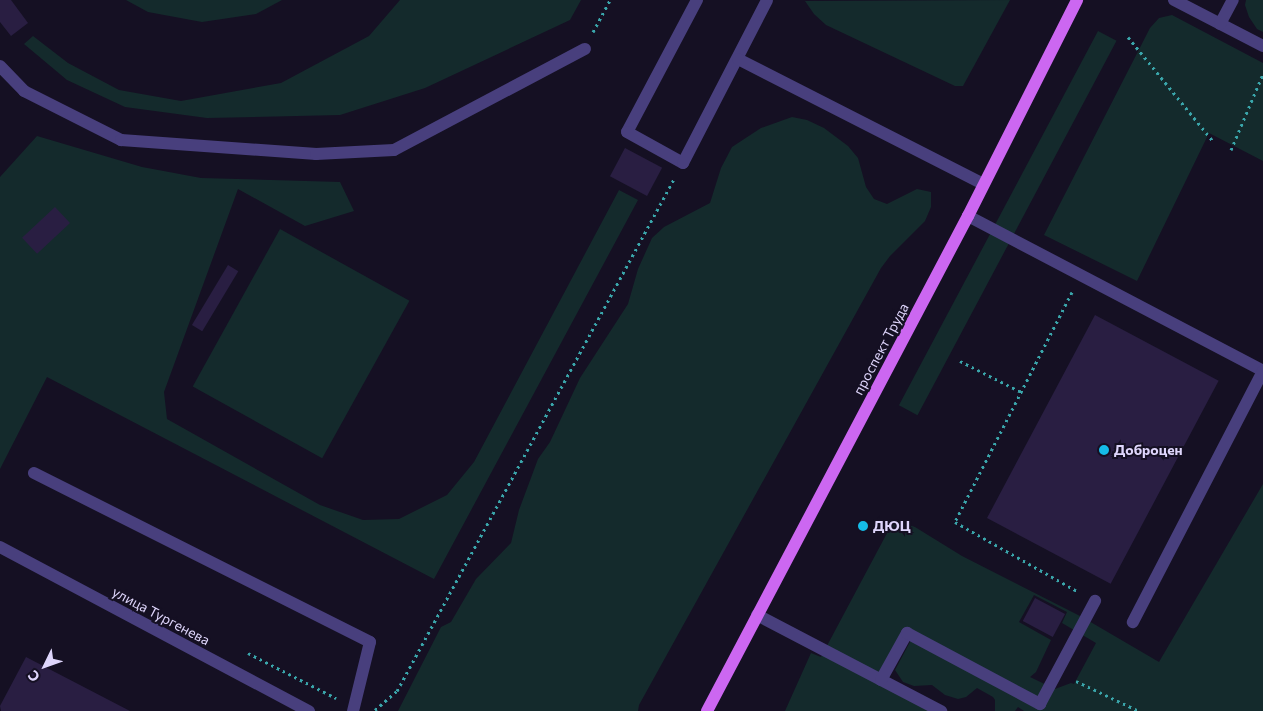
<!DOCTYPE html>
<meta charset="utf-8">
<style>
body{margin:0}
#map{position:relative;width:1263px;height:711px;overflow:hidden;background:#151023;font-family:Commissioner,sans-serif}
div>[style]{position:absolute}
.green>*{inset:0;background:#142a2c;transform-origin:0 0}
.building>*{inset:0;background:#291e42;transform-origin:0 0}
.path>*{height:3px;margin-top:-1.5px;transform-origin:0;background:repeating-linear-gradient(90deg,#3aa6ab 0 2.5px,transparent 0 6.5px)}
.minor>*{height:12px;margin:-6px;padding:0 6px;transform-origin:6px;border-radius:6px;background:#483f7d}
.major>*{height:12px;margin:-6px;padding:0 6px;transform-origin:6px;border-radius:6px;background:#cc67f1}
.dots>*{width:14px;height:14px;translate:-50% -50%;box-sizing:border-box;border:2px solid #151023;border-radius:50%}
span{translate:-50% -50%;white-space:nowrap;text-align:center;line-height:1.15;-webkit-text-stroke:4px #151023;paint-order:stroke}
.street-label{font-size:14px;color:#ded5fb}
.poi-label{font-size:14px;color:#ded5fb;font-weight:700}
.left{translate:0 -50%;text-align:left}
.north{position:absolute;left:20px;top:641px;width:50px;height:50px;-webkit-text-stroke:4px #151023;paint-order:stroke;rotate:228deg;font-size:14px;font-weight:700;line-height:20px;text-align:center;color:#ded5fb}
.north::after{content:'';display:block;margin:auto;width:18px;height:22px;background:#ded5fb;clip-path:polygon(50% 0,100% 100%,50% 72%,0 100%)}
</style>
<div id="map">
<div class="green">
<div style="clip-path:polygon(126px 0,282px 0,256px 14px,202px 22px,148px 12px)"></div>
<div style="clip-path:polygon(400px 0,581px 0,570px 20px,425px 88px,340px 115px,207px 118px,125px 107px,67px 80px,24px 44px,33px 36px,68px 63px,119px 90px,181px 101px,281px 83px,369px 36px)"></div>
<div style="clip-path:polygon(1010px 0,963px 86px,955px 86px,826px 25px,814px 14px,805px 1px)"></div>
<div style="clip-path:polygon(1246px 0,1263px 0,1263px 32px,1257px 29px,1249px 17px,1245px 5px)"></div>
<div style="clip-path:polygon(1172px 15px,1263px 63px,1263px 161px,1209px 133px,1137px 281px,1044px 235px,1150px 28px,1159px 18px)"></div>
<div style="left:1098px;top:31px;width:21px;height:424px;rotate:28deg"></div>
<div style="clip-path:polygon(792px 117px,807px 120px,824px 128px,848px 146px,858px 158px,866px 187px,874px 199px,887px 204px,917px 189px,931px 192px,931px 207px,925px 221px,890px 256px,881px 268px,639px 705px,638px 711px,398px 711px,441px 627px,451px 622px,476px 579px,511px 543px,519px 510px,538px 459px,550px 442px,580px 378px,628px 304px,638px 269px,652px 238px,664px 227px,710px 203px,721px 168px,732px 147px,761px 128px)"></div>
<div style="clip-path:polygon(37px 136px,142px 167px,201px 178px,340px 182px,354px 211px,305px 226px,238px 189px,164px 392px,167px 419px,320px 505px,363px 520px,399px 519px,447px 495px,474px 462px,619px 190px,638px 200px,434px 579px,47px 377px,0 469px,0 177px)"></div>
<div style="left:280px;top:229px;width:148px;height:180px;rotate:29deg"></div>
<div style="clip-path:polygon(evenodd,1263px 484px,1263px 711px,1024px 711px,1018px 707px,1015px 711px,995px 711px,995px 700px,993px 697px,977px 688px,966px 697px,958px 699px,945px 695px,932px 685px,914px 686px,903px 682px,895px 670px,911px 640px,905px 632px,880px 683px,931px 711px,785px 711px,811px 653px,821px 657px,894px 520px,915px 527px,962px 556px,1082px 617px,1159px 662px,1263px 484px,1034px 595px,1067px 612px,1062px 623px,1096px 643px,1074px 684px,1071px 683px,1055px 689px,1030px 677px,1036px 672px,1051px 640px,1019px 622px,1034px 595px)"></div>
</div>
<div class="building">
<div style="clip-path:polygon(0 0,11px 0,28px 23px,11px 36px,0 22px)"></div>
<div style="left:625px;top:148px;width:42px;height:32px;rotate:28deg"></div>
<div style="left:55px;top:207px;width:22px;height:45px;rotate:47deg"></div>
<div style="left:228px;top:265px;width:12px;height:70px;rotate:31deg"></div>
<div style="left:1095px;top:315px;width:140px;height:230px;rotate:28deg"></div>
<div style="left:1035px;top:598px;width:34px;height:26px;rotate:28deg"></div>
<div style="clip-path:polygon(26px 657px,130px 711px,1px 711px,0 706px)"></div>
</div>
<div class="path">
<div style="left:593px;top:32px;width:36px;rotate:-62deg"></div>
<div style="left:1128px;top:37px;width:133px;rotate:50.8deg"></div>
<div style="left:1231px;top:150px;width:82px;rotate:-67.2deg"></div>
<div style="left:1072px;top:292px;width:258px;rotate:117deg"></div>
<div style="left:955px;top:522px;width:140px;rotate:29.5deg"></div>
<div style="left:960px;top:361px;width:68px;rotate:26.9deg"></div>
<div style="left:248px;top:653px;width:99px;rotate:27.1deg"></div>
<div style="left:1076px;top:681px;width:70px;rotate:25.5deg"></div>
<div style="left:375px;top:710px;width:29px;rotate:-41deg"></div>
<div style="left:397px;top:691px;width:582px;rotate:-61.59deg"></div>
</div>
<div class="minor">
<div style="left:697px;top:0;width:149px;rotate:117.9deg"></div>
<div style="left:627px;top:132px;width:64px;rotate:29deg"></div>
<div style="left:683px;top:163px;width:183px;rotate:-62.7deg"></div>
<div style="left:1174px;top:0;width:100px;rotate:27.3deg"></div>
<div style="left:1220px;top:24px;width:27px;rotate:-62deg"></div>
<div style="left:738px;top:59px;width:275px;rotate:27deg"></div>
<div style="left:0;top:66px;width:35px;rotate:46deg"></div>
<div style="left:24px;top:91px;width:109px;rotate:26.8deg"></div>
<div style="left:121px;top:140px;width:196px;rotate:4.1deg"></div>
<div style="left:316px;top:154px;width:78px;rotate:-2.9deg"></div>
<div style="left:394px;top:150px;width:216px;rotate:-27.9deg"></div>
<div style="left:968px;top:216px;width:333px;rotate:27.7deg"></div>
<div style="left:1263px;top:371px;width:283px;rotate:117.4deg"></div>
<div style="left:34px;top:473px;width:376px;rotate:26.7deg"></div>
<div style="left:370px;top:642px;width:71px;rotate:103.8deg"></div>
<div style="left:0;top:547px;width:350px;rotate:28deg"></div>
<div style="left:757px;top:615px;width:208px;rotate:27.6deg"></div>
<div style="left:881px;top:680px;width:54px;rotate:-61deg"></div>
<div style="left:907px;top:633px;width:151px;rotate:28.1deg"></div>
<div style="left:1040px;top:704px;width:117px;rotate:-61.9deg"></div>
</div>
<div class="major">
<div style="left:707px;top:711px;width:560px;rotate:-62.2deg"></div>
<div style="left:968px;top:216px;width:242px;rotate:-63.2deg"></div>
</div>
<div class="dots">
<div style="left:1104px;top:450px;background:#15bce8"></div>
<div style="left:863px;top:526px;background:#15bce8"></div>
</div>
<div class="street-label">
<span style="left:881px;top:349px;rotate:-62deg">проспект Труда</span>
<span style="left:161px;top:616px;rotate:28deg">улица Тургенева</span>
</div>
<div class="poi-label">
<span class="left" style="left:1114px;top:450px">Доброцен</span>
<span class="left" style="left:873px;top:526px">ДЮЦ</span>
</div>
<div class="north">С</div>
</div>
